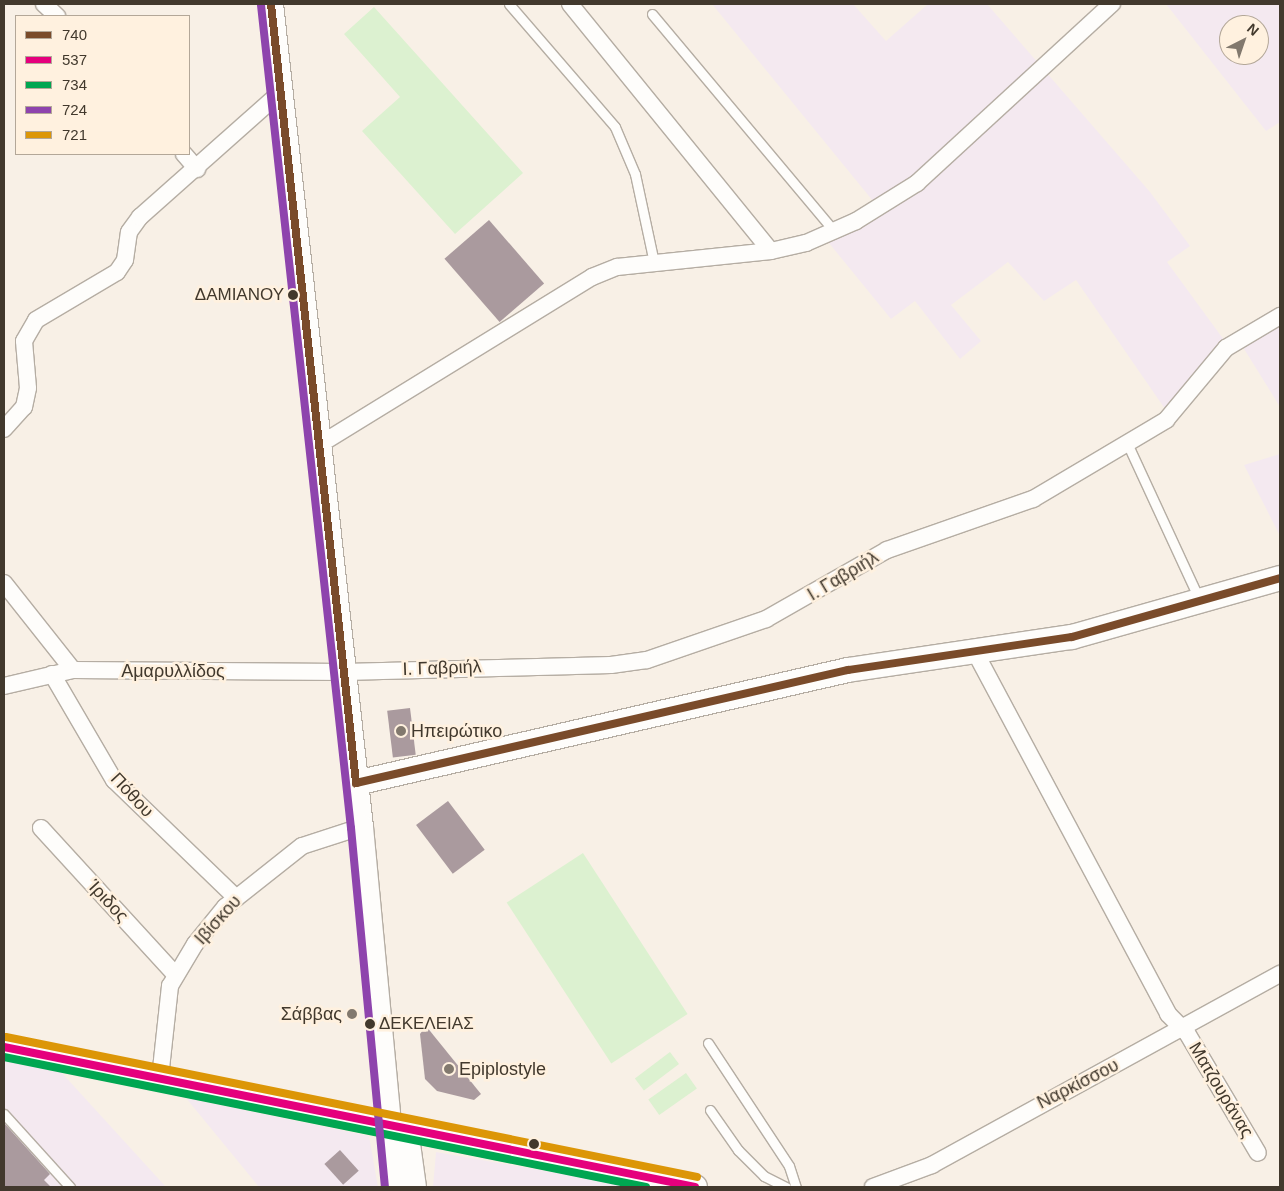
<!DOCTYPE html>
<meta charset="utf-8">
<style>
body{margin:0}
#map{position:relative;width:1284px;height:1191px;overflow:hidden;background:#f8f0e6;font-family:Arial,sans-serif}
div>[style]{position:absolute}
.industrial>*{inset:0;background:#f4e9f0}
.green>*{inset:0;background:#dcf1d0;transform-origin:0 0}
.building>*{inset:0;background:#aa9a9e;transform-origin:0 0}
.roads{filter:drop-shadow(1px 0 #b5ada3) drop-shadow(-1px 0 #b5ada3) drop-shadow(0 1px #b5ada3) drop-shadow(0 -1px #b5ada3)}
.lane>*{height:9px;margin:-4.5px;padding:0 4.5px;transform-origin:4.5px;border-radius:4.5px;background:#fefdfb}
.street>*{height:16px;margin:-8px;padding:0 8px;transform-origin:8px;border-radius:8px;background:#fefdfb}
.secondary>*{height:24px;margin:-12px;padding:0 12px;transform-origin:12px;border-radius:12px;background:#fefdfb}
.bus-1>*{height:8px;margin:-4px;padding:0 4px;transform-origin:4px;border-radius:4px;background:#7a4b2a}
.bus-2>*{height:8px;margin:-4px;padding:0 4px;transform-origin:4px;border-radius:4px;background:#e5007d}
.bus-3>*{height:8px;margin:-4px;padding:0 4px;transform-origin:4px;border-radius:4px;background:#00a651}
.bus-4>*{height:8px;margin:-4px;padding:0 4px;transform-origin:4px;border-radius:4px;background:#8e44ad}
.bus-5>*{height:8px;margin:-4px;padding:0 4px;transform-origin:4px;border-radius:4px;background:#dc9607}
.dots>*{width:14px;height:14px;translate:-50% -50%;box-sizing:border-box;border:2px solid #fff1df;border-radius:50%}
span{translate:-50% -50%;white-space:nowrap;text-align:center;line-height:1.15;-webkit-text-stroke:5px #fff1df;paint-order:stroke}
.bus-label{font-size:17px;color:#42392d}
.right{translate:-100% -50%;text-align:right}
.left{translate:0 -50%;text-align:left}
.street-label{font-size:18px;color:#42392d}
.poi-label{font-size:18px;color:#42392d}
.frame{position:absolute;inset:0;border:5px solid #42392d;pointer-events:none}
.legend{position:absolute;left:15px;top:15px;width:175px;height:140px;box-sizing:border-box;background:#fff1df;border:1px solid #b3a798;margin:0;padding:6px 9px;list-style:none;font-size:15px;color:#42392d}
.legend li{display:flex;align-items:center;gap:10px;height:25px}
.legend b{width:25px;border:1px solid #b3a798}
.north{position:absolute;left:1219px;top:15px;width:50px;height:50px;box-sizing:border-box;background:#fff1df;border:1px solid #b3a798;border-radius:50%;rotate:41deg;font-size:14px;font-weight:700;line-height:20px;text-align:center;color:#42392d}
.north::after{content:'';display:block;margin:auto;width:18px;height:22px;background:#82796e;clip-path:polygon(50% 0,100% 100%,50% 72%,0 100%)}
</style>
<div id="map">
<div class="industrial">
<div style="clip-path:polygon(712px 4px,853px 4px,886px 41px,928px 4px,987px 4px,1150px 192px,1190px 246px,1167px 262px,1232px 351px,1216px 366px,1194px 400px,1172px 419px,1076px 280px,1044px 301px,1008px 262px,951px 305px,981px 341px,960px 359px,915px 301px,891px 319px,820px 232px,873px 201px)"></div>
<div style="clip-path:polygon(evenodd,1166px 4px,1280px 4px,1280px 122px,1266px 131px,1166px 4px,1229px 25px,1259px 25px,1259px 55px,1229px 55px,1229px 25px)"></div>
<div style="clip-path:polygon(1280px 321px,1280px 407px,1241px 344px)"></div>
<div style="clip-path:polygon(1280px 454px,1280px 536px,1244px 465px)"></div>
<div style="clip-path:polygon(4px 1061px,61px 1072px,166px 1187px,4px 1187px)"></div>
<div style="clip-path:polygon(186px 1098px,369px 1136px,378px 1187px,259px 1187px)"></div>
<div style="clip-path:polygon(436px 1152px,637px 1187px,433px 1187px)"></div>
</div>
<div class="green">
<div style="clip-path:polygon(374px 7px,523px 173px,455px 234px,362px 131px,400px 97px,344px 34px)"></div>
<div style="left:583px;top:853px;width:192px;height:91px;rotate:57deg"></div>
<div style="left:670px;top:1052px;width:15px;height:44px;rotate:53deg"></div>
<div style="left:686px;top:1073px;width:19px;height:46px;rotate:55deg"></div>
</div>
<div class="building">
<div style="left:489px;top:220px;width:84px;height:59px;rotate:49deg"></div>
<div style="left:410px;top:708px;width:47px;height:23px;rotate:83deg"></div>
<div style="left:448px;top:801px;width:61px;height:40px;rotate:53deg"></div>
<div style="clip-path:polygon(426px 1026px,481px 1094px,474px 1100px,437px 1091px,425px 1079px,420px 1034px)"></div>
<div style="clip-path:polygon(4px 1123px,50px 1174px,44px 1180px,51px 1187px,4px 1187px)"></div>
<div style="left:340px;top:1150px;width:28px;height:21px;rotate:48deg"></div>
</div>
<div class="roads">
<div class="lane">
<div style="left:509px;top:4px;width:162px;rotate:49.2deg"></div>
<div style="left:615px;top:127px;width:51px;rotate:66.9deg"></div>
<div style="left:635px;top:174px;width:91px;rotate:77.9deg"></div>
<div style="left:652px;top:14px;width:283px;rotate:50deg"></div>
<div style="left:1127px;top:443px;width:172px;rotate:65.2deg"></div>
<div style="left:708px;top:1043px;width:147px;rotate:56.6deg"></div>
<div style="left:789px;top:1166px;width:22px;rotate:72deg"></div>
<div style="left:710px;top:1110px;width:49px;rotate:55deg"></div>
<div style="left:738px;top:1150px;width:37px;rotate:45deg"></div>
<div style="left:764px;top:1176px;width:25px;rotate:27deg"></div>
<div style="left:4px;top:1114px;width:98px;rotate:47.9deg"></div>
</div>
<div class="street">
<div style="left:44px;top:4px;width:18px;rotate:43deg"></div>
<div style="left:570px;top:4px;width:318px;rotate:50.9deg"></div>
<div style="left:184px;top:154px;width:20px;rotate:49deg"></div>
<div style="left:4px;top:429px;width:30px;rotate:-48deg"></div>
<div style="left:24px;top:407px;width:19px;rotate:-78deg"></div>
<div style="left:28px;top:388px;width:47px;rotate:-94.9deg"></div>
<div style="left:24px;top:341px;width:24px;rotate:-60deg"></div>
<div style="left:36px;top:320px;width:94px;rotate:-30.7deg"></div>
<div style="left:117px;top:272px;width:14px;rotate:-56deg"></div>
<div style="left:125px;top:260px;width:28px;rotate:-82deg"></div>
<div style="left:129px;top:232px;width:19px;rotate:-54deg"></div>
<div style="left:140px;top:217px;width:188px;rotate:-41.6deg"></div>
<div style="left:319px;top:445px;width:321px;rotate:-31.6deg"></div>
<div style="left:592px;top:277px;width:27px;rotate:-22deg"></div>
<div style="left:617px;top:267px;width:155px;rotate:-5.9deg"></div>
<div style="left:771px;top:251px;width:36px;rotate:-13deg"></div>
<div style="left:806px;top:243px;width:55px;rotate:-23.7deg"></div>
<div style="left:856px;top:221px;width:72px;rotate:-31.9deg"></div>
<div style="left:917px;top:183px;width:265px;rotate:-42.6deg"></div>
<div style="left:4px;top:583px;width:111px;rotate:51.6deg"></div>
<div style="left:974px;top:650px;width:412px;rotate:61.9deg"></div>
<div style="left:1168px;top:1014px;width:27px;rotate:45deg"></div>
<div style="left:1187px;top:1033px;width:139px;rotate:59.4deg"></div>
<div style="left:52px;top:674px;width:123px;rotate:59.7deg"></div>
<div style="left:114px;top:780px;width:170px;rotate:44deg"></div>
<div style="left:4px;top:686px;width:71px;rotate:-13.1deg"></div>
<div style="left:73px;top:670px;width:271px;rotate:0.4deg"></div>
<div style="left:344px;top:672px;width:267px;rotate:-1.5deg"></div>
<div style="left:611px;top:665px;width:36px;rotate:-8deg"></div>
<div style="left:647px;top:660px;width:126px;rotate:-19deg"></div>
<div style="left:766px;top:619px;width:139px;rotate:-29.7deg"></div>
<div style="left:887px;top:550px;width:155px;rotate:-19.3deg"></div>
<div style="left:1033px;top:499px;width:155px;rotate:-30.7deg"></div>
<div style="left:1166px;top:420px;width:94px;rotate:-50.2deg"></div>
<div style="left:1226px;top:348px;width:63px;rotate:-30.7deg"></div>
<div style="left:41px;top:828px;width:198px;rotate:47.5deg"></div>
<div style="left:160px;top:1078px;width:93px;rotate:-83.8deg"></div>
<div style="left:170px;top:986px;width:49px;rotate:-59.2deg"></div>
<div style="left:195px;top:944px;width:48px;rotate:-51deg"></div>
<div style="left:225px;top:907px;width:98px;rotate:-38.4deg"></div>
<div style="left:302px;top:846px;width:62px;rotate:-17.9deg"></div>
<div style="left:873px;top:1187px;width:63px;rotate:-20.4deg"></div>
<div style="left:932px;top:1165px;width:397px;rotate:-28.8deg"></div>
</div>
<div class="secondary">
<div style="left:271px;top:4px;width:828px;rotate:83.76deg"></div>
<div style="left:361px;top:827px;width:362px;rotate:84.6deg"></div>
<div style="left:356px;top:783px;width:505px;rotate:-12.94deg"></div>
<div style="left:848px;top:670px;width:226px;rotate:-8.4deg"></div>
<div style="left:1072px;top:637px;width:216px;rotate:-15.8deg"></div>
<div style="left:4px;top:1047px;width:705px;rotate:11.45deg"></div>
<div style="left:386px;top:1123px;width:30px;rotate:44deg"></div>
<div style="left:408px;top:1144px;width:43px;rotate:82.1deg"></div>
</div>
</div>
<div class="bus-1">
<div style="left:271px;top:4px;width:784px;rotate:83.77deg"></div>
<div style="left:356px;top:783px;width:505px;rotate:-12.94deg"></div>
<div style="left:848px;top:670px;width:226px;rotate:-8.4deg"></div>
<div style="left:1072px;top:637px;width:216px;rotate:-15.8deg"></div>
</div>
<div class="bus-2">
<div style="left:4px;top:1047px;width:705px;rotate:11.45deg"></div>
</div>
<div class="bus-3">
<div style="left:4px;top:1057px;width:655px;rotate:11.45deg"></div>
</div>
<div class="bus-4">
<div style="left:261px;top:5px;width:828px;rotate:83.76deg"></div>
<div style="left:351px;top:828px;width:361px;rotate:84.6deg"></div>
</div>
<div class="bus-5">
<div style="left:6px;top:1037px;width:705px;rotate:11.45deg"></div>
</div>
<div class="dots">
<div style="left:293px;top:295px;background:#42392d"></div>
<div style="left:401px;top:731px;background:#82796e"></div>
<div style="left:352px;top:1014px;background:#82796e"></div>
<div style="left:370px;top:1024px;background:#42392d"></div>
<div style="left:449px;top:1069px;background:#82796e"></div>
<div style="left:534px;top:1144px;background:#42392d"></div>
</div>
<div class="bus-label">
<span class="right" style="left:284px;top:295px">ΔΑΜΙΑΝΟΥ</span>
<span class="left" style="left:379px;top:1024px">ΔΕΚΕΛΕΙΑΣ</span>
</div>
<div class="street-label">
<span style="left:843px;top:576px;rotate:-31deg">Ι. Γαβριήλ</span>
<span style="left:442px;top:668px;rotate:-2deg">Ι. Γαβριήλ</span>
<span style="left:173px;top:671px">Αμαρυλλίδος</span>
<span style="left:132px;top:795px;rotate:47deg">Πόθου</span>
<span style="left:108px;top:901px;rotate:47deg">Ίριδος</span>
<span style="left:218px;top:920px;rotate:-48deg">Ιβίσκου</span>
<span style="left:1078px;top:1084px;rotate:-27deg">Ναρκίσσου</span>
<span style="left:1221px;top:1090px;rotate:59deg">Ματζουράνας</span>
</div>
<div class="poi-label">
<span class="left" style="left:411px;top:731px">Ηπειρώτικο</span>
<span class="right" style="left:342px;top:1014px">Σάββας</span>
<span class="left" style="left:459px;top:1069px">Epiplostyle</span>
</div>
<div class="frame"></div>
<ul class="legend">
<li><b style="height:6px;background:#7a4b2a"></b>740</li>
<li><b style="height:6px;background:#e5007d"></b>537</li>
<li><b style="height:6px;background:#00a651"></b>734</li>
<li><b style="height:6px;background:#8e44ad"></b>724</li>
<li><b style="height:6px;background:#dc9607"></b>721</li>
</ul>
<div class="north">N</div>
</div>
